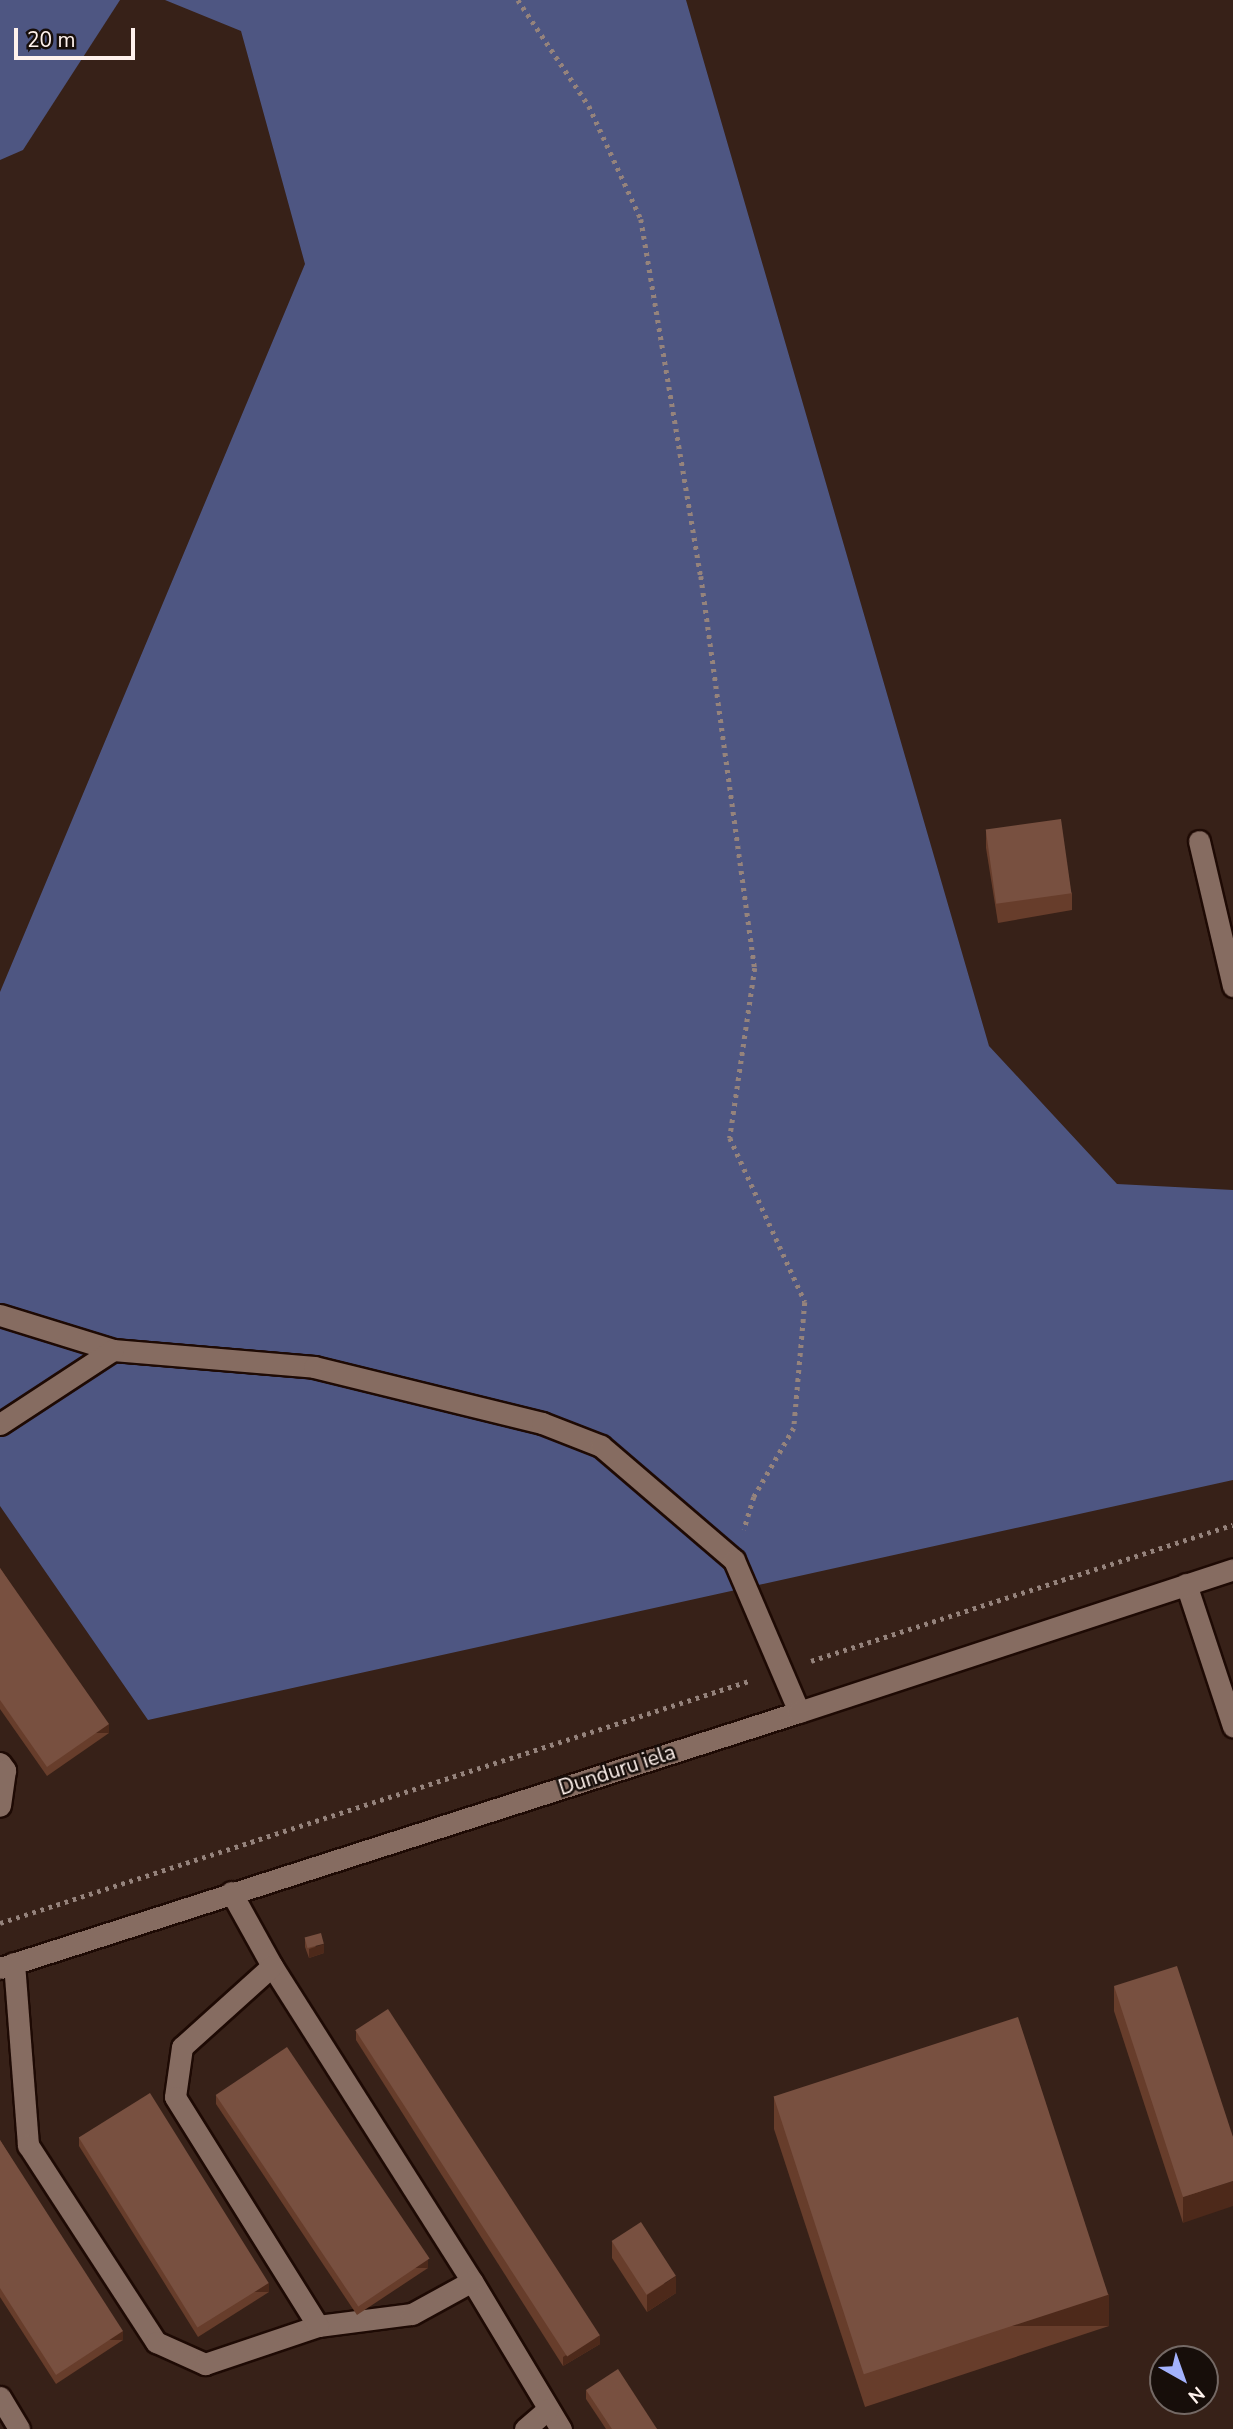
<!DOCTYPE html>
<style>
body{margin:0}
#map{position:relative;width:1233px;height:2429px;overflow:hidden;background:#372118;font-family:"Nunito Sans",sans-serif}
div>[style]{position:absolute}
.forest>*{inset:0;background:#4e5682}
.path>*{height:4.5px;margin-top:-2.25px;transform-origin:0;background:repeating-linear-gradient(90deg,#95837c 0 3.5px,transparent 0 8.5px)}
.roads{filter:drop-shadow(2px 0 #1e0a04) drop-shadow(-2px 0 #1e0a04) drop-shadow(0 2px #1e0a04) drop-shadow(0 -2px #1e0a04)}
.minor>*{height:21px;margin:-10.5px;padding:0 10.5px;transform-origin:10.5px;border-radius:10.5px;background:#866c61}
.wall>*{inset:0;background:#673d2b}
.shaded-wall>*{inset:0;background:#4d291a;transform-origin:0 0}
.building>*{inset:0;background:#785040;transform-origin:0 0}
span{translate:-50% -50%;white-space:nowrap;text-align:center;line-height:1.15;-webkit-text-stroke:5px #170e0a;paint-order:stroke}
.street-label{font-size:21px;color:#fff2ed}
.north{position:absolute;left:1149px;top:2345px;width:70px;height:70px;box-sizing:border-box;background:#170e0a;border:2px solid #746965;border-radius:50%;rotate:140deg;font-size:19px;font-weight:700;line-height:28px;text-align:center;color:#fff2ed}
.north::after{content:'';display:block;margin:auto;width:24px;height:32px;background:#a3b2fd;clip-path:polygon(50% 0,100% 100%,50% 72%,0 100%)}
.scale{position:absolute;left:14px;top:28px;width:121px;height:32px;box-sizing:border-box;border:4px solid #fff2ed;border-top:0;padding-left:9px;font-size:21px;line-height:24px;white-space:nowrap;color:#fff2ed;-webkit-text-stroke:5px #170e0a;paint-order:stroke}
</style>
<div id="map">
<div class="forest">
<div style="clip-path:polygon(0 0,120px 0,23px 150px,0 160px)"></div>
<div style="clip-path:polygon(165px 0,686px 0,989px 1046px,1117px 1184px,1233px 1190px,1233px 1480px,148px 1720px,0 1506px,0 992px,305px 264px,241px 31px)"></div>
</div>
<div class="path">
<div style="left:518px;top:0;width:128px;rotate:56.2deg"></div>
<div style="left:589px;top:106px;width:124px;rotate:65.3deg"></div>
<div style="left:641px;top:219px;width:362px;rotate:80.5deg"></div>
<div style="left:701px;top:576px;width:396px;rotate:82.2deg"></div>
<div style="left:755px;top:968px;width:172px;rotate:98.4deg"></div>
<div style="left:730px;top:1138px;width:180px;rotate:65.4deg"></div>
<div style="left:805px;top:1302px;width:126px;rotate:95deg"></div>
<div style="left:794px;top:1428px;width:80px;rotate:120.1deg"></div>
<div style="left:754px;top:1497px;width:34px;rotate:107deg"></div>
<div style="left:811px;top:1661px;width:443px;rotate:-17.9deg"></div>
<div style="left:0;top:1923px;width:790px;rotate:-17.91deg"></div>
</div>
<div class="roads">
<div class="minor">
<div style="left:1199px;top:841px;width:149px;rotate:76.8deg"></div>
<div style="left:0;top:1315px;width:118px;rotate:17.2deg"></div>
<div style="left:113px;top:1350px;width:202px;rotate:4.8deg"></div>
<div style="left:314px;top:1367px;width:235px;rotate:13.8deg"></div>
<div style="left:542px;top:1423px;width:63px;rotate:21.3deg"></div>
<div style="left:601px;top:1446px;width:175px;rotate:40.6deg"></div>
<div style="left:734px;top:1560px;width:165px;rotate:66.8deg"></div>
<div style="left:0;top:1424px;width:135px;rotate:-33.2deg"></div>
<div style="left:1186px;top:1584px;width:150px;rotate:71.7deg"></div>
<div style="left:0;top:1763px;width:9px;rotate:54deg"></div>
<div style="left:5px;top:1770px;width:36px;rotate:98deg"></div>
<div style="left:231px;top:1892px;width:85px;rotate:61deg"></div>
<div style="left:272px;top:1966px;width:373px;rotate:57.6deg"></div>
<div style="left:472px;top:2281px;width:173px;rotate:59deg"></div>
<div style="left:14px;top:1963px;width:183px;rotate:85.6deg"></div>
<div style="left:28px;top:2145px;width:235px;rotate:57deg"></div>
<div style="left:156px;top:2342px;width:54px;rotate:24.2deg"></div>
<div style="left:205px;top:2364px;width:119px;rotate:-18.6deg"></div>
<div style="left:318px;top:2326px;width:95px;rotate:-7.3deg"></div>
<div style="left:412px;top:2314px;width:68px;rotate:-28.8deg"></div>
<div style="left:272px;top:1966px;width:121px;rotate:138deg"></div>
<div style="left:182px;top:2047px;width:50px;rotate:98deg"></div>
<div style="left:175px;top:2097px;width:270px;rotate:58deg"></div>
<div style="left:0;top:1968px;width:839px;rotate:-17.77deg"></div>
<div style="left:799px;top:1712px;width:457px;rotate:-18.2deg"></div>
<div style="left:0;top:2397px;width:37px;rotate:59deg"></div>
<div style="left:525px;top:2429px;width:30px;rotate:-41deg"></div>
</div>
</div>
<div class="wall">
<div style="clip-path:polygon(986px 831px,1072px 893px,1072px 910px,998px 923px,986px 848px)"></div>
<div style="clip-path:polygon(0 1568px,109px 1733px,47px 1776px,0 1709px)"></div>
<div style="clip-path:polygon(305px 1938px,324px 1953px,309px 1958px,305px 1947px)"></div>
<div style="clip-path:polygon(1114px 1986px,1233px 2137px,1183px 2223px,1114px 2011px)"></div>
<div style="clip-path:polygon(356px 2031px,600px 2344px,563px 2366px,356px 2040px)"></div>
<div style="clip-path:polygon(216px 2095px,428px 2268px,357px 2315px,216px 2104px)"></div>
<div style="clip-path:polygon(774px 2097px,1109px 2326px,865px 2407px,774px 2129px)"></div>
<div style="clip-path:polygon(79px 2137px,269px 2292px,198px 2337px,79px 2146px)"></div>
<div style="clip-path:polygon(0 2140px,123px 2340px,56px 2384px,0 2297px)"></div>
<div style="clip-path:polygon(612px 2241px,676px 2293px,647px 2312px,612px 2258px)"></div>
<div style="clip-path:polygon(586px 2390px,657px 2429px,606px 2429px,586px 2399px)"></div>
</div>
<div class="shaded-wall">
<div style="left:109px;top:1724px;width:9px;height:75px;rotate:90deg"></div>
<div style="clip-path:polygon(324px 1944px,324px 1953px,309px 1958px,309px 1949px)"></div>
<div style="clip-path:polygon(1233px 2181px,1233px 2206px,1183px 2223px,1183px 2197px)"></div>
<div style="left:428px;top:2259px;width:9px;height:85px;rotate:90deg"></div>
<div style="clip-path:polygon(676px 2276px,676px 2293px,647px 2312px,647px 2295px)"></div>
<div style="left:269px;top:2283px;width:9px;height:84px;rotate:90deg"></div>
<div style="left:1109px;top:2294px;width:32px;height:257px;rotate:90deg"></div>
<div style="left:123px;top:2331px;width:9px;height:80px;rotate:90deg"></div>
<div style="clip-path:polygon(600px 2335px,600px 2344px,563px 2366px,563px 2357px)"></div>
</div>
<div class="building">
<div style="left:1061px;top:819px;width:75px;height:76px;rotate:82deg"></div>
<div style="clip-path:polygon(0 1568px,109px 1724px,47px 1767px,0 1700px)"></div>
<div style="left:321px;top:1933px;width:11px;height:17px;rotate:75deg"></div>
<div style="clip-path:polygon(1177px 1966px,1233px 2137px,1233px 2181px,1183px 2197px,1114px 1986px)"></div>
<div style="left:388px;top:2009px;width:389px;height:39px;rotate:57deg"></div>
<div style="left:1018px;top:2017px;width:292px;height:257px;rotate:72deg"></div>
<div style="left:287px;top:2047px;width:255px;height:86px;rotate:56deg"></div>
<div style="left:150px;top:2093px;width:224px;height:84px;rotate:58deg"></div>
<div style="clip-path:polygon(0 2140px,123px 2331px,56px 2375px,0 2288px)"></div>
<div style="left:641px;top:2222px;width:64px;height:35px;rotate:57deg"></div>
<div style="clip-path:polygon(618px 2369px,657px 2429px,612px 2429px,586px 2390px)"></div>
</div>
<div class="street-label">
<span style="left:617px;top:1770px;rotate:-18deg">Dunduru iela</span>
</div>
<div class="north">N</div>
<div class="scale">20 m</div>
</div>
